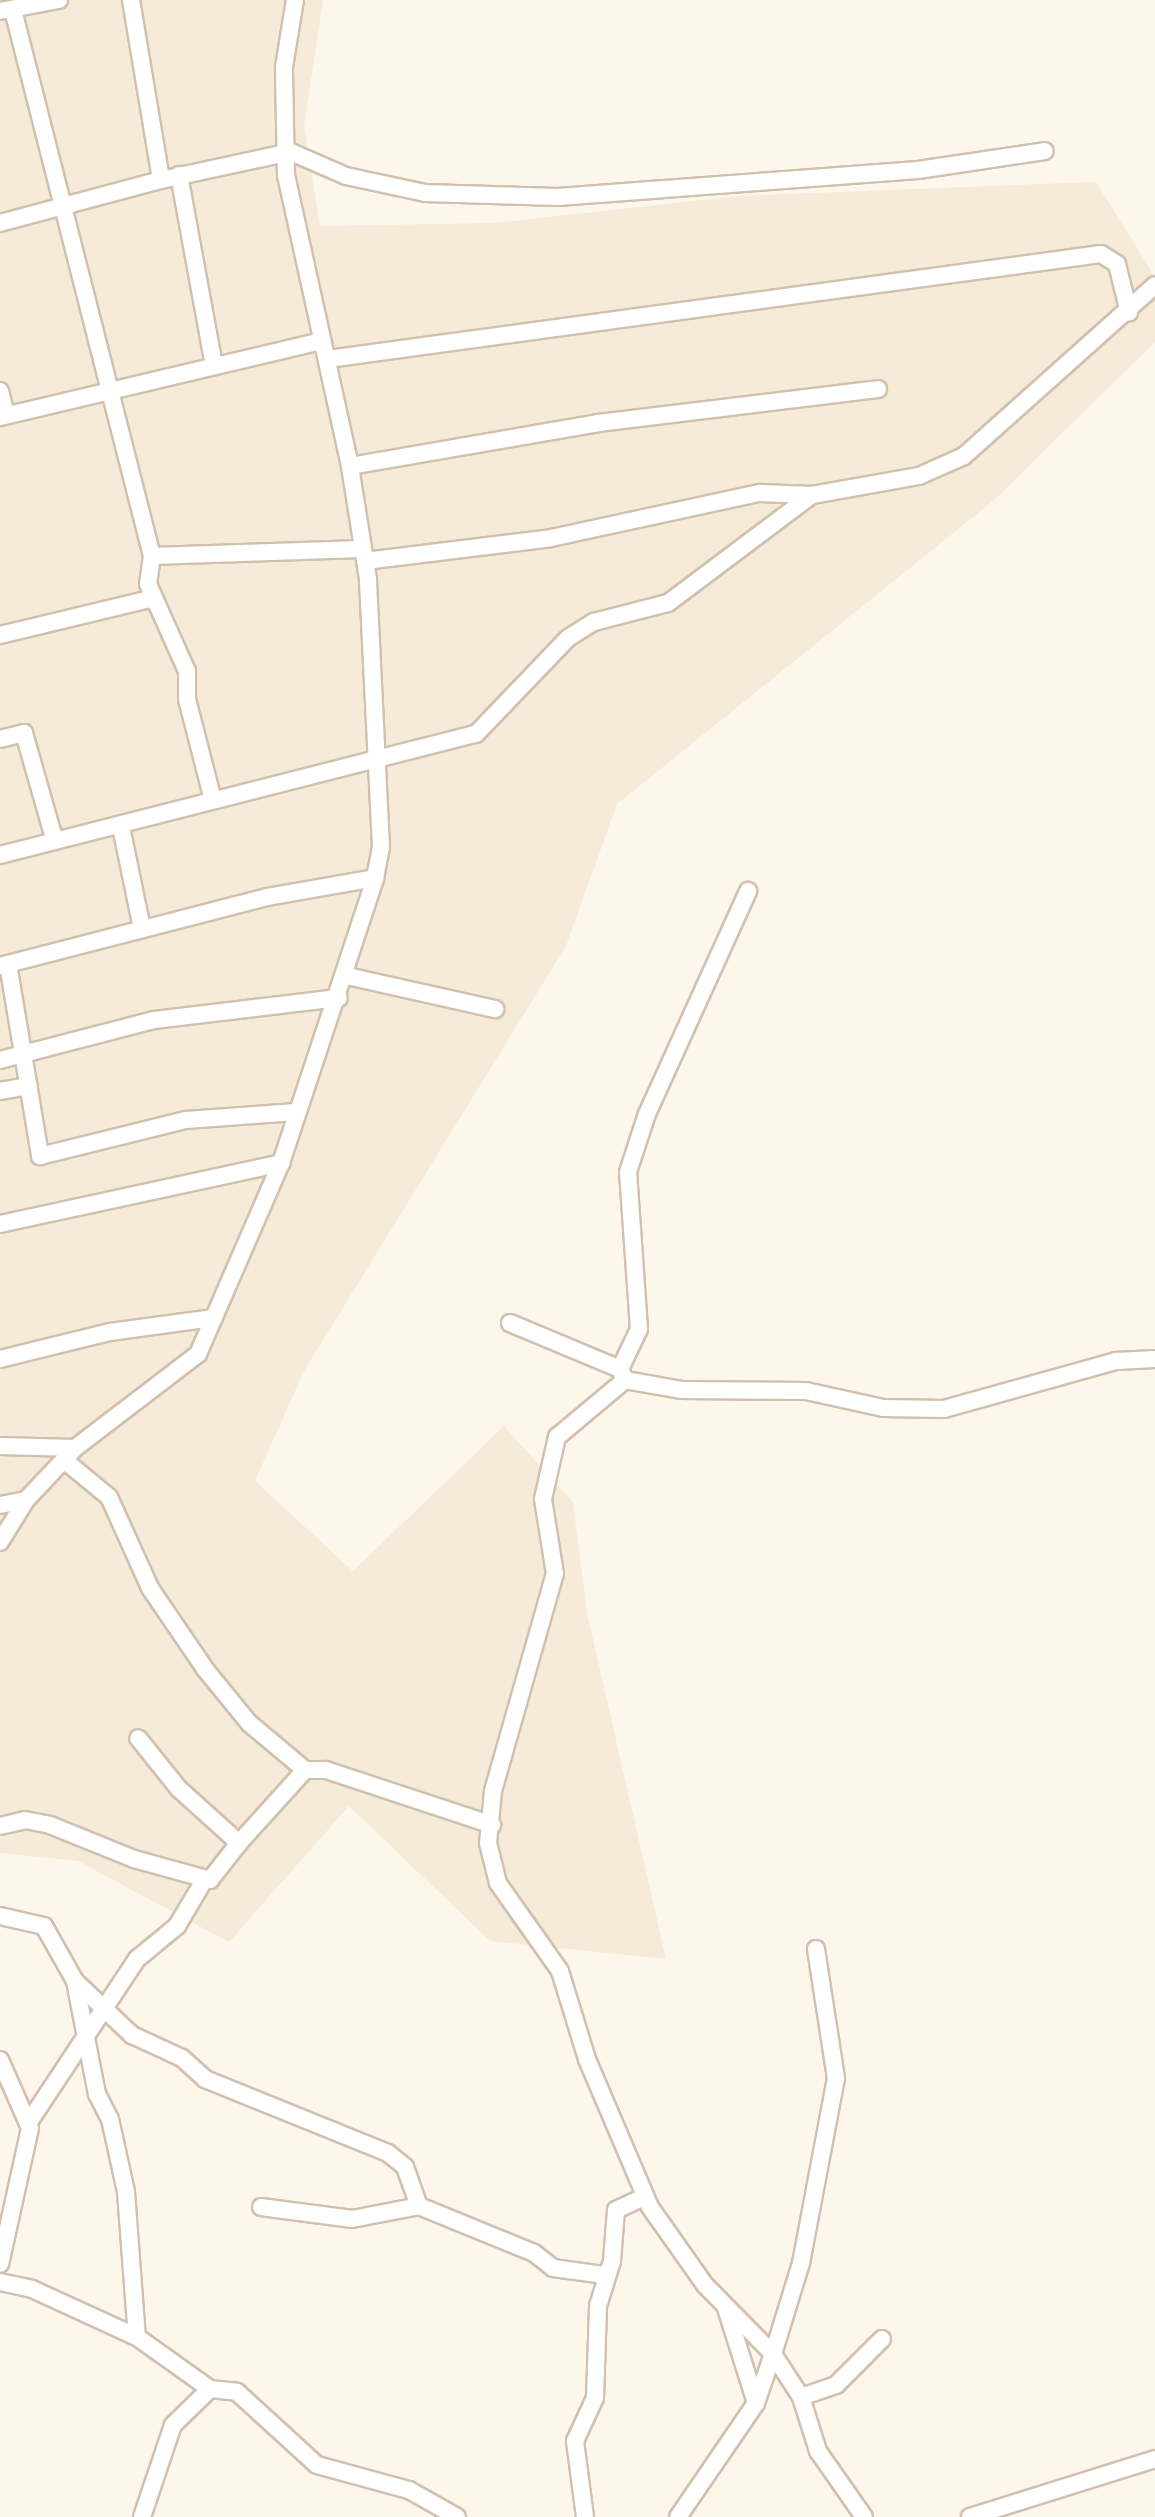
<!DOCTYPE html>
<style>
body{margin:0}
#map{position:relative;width:1155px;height:2517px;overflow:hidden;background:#fdf7eb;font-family:Lato,sans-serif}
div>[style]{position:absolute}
.residential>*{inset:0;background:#f6ead9}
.roads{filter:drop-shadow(2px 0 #d2c0af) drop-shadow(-2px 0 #d2c0af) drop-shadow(0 2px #d2c0af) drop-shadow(0 -2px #d2c0af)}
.minor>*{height:16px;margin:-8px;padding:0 8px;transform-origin:8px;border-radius:8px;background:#fff}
span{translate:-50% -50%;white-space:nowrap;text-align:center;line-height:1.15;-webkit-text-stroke:7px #fffbf2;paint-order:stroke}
</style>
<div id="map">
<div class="residential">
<div style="clip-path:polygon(0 0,323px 0,304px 126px,320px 226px,494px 223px,737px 196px,1096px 182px,1155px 277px,1155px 342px,993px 501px,617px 804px,566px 946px,304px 1371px,255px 1481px,353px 1571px,504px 1426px,573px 1502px,587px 1613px,666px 1959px,490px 1941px,349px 1806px,229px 1942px,78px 1861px,0 1853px)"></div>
</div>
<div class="roads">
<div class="minor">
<div style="left:131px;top:0;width:182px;rotate:80.5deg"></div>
<div style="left:161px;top:180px;width:133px;rotate:-12.2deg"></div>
<div style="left:291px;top:152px;width:60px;rotate:23.6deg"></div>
<div style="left:346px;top:176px;width:81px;rotate:12.1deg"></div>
<div style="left:425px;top:193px;width:133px;rotate:1.7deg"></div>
<div style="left:558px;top:197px;width:361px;rotate:-4.3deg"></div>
<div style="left:918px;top:170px;width:128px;rotate:-8.5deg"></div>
<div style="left:13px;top:10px;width:563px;rotate:75.72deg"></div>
<div style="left:152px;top:556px;width:28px;rotate:98deg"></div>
<div style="left:148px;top:584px;width:95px;rotate:65.9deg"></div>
<div style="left:187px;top:671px;width:28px;rotate:90deg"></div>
<div style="left:187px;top:699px;width:104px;rotate:75.6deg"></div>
<div style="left:0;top:11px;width:60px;rotate:-10.6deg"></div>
<div style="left:179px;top:175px;width:193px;rotate:79.6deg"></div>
<div style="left:0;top:223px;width:167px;rotate:-15deg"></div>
<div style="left:328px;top:359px;width:780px;rotate:-7.74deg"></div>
<div style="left:1101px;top:254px;width:19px;rotate:32deg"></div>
<div style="left:1117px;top:264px;width:50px;rotate:76.2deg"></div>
<div style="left:0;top:391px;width:25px;rotate:76deg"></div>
<div style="left:0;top:417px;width:330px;rotate:-13.3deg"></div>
<div style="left:350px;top:466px;width:252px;rotate:-9.8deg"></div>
<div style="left:598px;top:423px;width:282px;rotate:-6.9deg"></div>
<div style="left:152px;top:556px;width:209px;rotate:-1.9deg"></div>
<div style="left:365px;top:561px;width:187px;rotate:-7deg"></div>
<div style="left:551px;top:538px;width:214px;rotate:-12.2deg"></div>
<div style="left:760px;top:493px;width:52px;rotate:2.2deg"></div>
<div style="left:0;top:635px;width:158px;rotate:-13.5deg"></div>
<div style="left:0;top:739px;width:25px;rotate:-14deg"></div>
<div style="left:24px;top:733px;width:109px;rotate:74.1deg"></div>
<div style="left:121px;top:827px;width:103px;rotate:78.3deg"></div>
<div style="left:0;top:855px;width:491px;rotate:-14.3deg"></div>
<div style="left:476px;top:734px;width:133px;rotate:-46.2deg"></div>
<div style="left:568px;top:638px;width:31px;rotate:-32deg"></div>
<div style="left:594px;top:622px;width:76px;rotate:-14.4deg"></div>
<div style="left:668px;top:603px;width:180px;rotate:-36.9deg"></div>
<div style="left:812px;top:495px;width:109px;rotate:-10.1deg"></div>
<div style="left:919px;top:476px;width:49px;rotate:-24deg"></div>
<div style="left:964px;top:456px;width:256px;rotate:-41.8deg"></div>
<div style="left:8px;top:964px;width:195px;rotate:80.5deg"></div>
<div style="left:40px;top:1156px;width:150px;rotate:-13.9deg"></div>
<div style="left:186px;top:1120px;width:110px;rotate:-4.2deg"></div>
<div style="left:0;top:966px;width:276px;rotate:-14.5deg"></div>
<div style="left:267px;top:897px;width:110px;rotate:-10deg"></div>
<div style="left:347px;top:976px;width:152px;rotate:12.6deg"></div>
<div style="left:0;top:1060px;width:159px;rotate:-14.6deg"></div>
<div style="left:154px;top:1020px;width:186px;rotate:-6.8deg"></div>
<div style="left:0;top:1091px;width:29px;rotate:-10deg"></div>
<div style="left:0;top:1224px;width:288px;rotate:-12.2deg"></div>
<div style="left:510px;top:1323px;width:119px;rotate:22.7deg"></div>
<div style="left:0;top:1359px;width:113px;rotate:-13.8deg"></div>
<div style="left:110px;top:1332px;width:105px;rotate:-7.7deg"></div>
<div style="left:625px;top:1380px;width:12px;rotate:-114deg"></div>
<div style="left:620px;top:1369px;width:44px;rotate:-64.6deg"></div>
<div style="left:639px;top:1329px;width:157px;rotate:-94deg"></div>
<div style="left:628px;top:1172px;width:61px;rotate:-71.9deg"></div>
<div style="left:647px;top:1114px;width:245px;rotate:-65.6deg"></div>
<div style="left:0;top:1446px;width:75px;rotate:1.5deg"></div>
<div style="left:64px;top:1460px;width:58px;rotate:39.4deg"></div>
<div style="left:109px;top:1497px;width:100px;rotate:65.7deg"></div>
<div style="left:150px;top:1588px;width:98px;rotate:55.8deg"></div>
<div style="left:205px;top:1669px;width:70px;rotate:50.8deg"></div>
<div style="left:249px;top:1723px;width:73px;rotate:40deg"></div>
<div style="left:0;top:1505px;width:26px;rotate:-11deg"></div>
<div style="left:0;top:1542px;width:49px;rotate:-58.2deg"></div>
<div style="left:26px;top:1500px;width:71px;rotate:-46.7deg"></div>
<div style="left:75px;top:1448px;width:155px;rotate:-37.4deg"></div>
<div style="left:198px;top:1354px;width:208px;rotate:-66.5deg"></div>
<div style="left:281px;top:1163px;width:300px;rotate:-71.7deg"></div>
<div style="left:375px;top:878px;width:32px;rotate:-79deg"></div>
<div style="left:381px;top:847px;width:268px;rotate:-92.8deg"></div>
<div style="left:368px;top:579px;width:114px;rotate:-99.1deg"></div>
<div style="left:350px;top:466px;width:297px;rotate:-102.4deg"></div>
<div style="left:286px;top:176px;width:109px;rotate:-91.1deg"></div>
<div style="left:284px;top:67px;width:68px;rotate:-80.7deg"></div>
<div style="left:0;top:1826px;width:26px;rotate:-13deg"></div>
<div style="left:25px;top:1820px;width:25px;rotate:11deg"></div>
<div style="left:50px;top:1825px;width:91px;rotate:22deg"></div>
<div style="left:134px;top:1859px;width:79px;rotate:15.4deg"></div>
<div style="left:210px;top:1880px;width:47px;rotate:-51.9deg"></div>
<div style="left:239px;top:1843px;width:81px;rotate:-138deg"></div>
<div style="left:179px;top:1789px;width:65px;rotate:-128.8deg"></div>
<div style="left:239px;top:1843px;width:98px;rotate:-47.9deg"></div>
<div style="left:305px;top:1770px;width:21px"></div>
<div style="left:326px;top:1770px;width:175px;rotate:18.3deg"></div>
<div style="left:0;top:1916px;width:45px;rotate:12.8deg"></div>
<div style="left:44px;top:1926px;width:63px;rotate:60.6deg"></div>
<div style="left:75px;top:1981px;width:115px;rotate:79deg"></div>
<div style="left:97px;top:2094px;width:28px;rotate:63deg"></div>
<div style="left:110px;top:2119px;width:75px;rotate:77.6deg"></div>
<div style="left:126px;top:2192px;width:145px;rotate:85.7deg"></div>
<div style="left:816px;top:1949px;width:131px;rotate:81.2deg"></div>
<div style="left:836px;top:2078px;width:188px;rotate:100.7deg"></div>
<div style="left:801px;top:2263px;width:95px;rotate:107.1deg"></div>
<div style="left:773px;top:2354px;width:51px;rotate:56.9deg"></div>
<div style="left:801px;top:2397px;width:57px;rotate:72.5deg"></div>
<div style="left:818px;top:2451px;width:80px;rotate:55.1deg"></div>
<div style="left:75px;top:1981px;width:79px;rotate:43.5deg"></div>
<div style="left:132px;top:2035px;width:55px;rotate:24.7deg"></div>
<div style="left:182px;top:2058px;width:31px;rotate:42deg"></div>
<div style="left:205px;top:2079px;width:197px;rotate:22deg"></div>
<div style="left:388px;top:2153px;width:22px;rotate:39deg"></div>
<div style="left:405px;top:2167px;width:41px;rotate:70.3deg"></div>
<div style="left:419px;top:2206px;width:124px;rotate:22.2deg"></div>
<div style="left:534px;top:2253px;width:24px;rotate:38deg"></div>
<div style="left:553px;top:2268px;width:51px;rotate:7.8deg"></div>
<div style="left:0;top:2060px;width:74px;rotate:66.2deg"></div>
<div style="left:30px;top:2128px;width:139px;rotate:102.4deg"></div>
<div style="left:29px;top:2122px;width:196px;rotate:-56.5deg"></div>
<div style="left:137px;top:1959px;width:52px;rotate:-39.5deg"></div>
<div style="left:177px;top:1926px;width:51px;rotate:-59.4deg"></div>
<div style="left:261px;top:2207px;width:92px;rotate:7.5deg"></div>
<div style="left:352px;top:2219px;width:68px;rotate:-11deg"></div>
<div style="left:0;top:2282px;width:33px;rotate:12deg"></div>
<div style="left:32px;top:2289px;width:115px;rotate:24.6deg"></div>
<div style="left:137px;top:2337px;width:90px;rotate:35.5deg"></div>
<div style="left:726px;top:2308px;width:100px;rotate:72.5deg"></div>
<div style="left:801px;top:2397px;width:37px;rotate:-19deg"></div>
<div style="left:836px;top:2385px;width:65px;rotate:-45deg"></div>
<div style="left:142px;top:2517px;width:97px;rotate:-71.4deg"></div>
<div style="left:173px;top:2425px;width:52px;rotate:-44.2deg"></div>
<div style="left:210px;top:2389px;width:27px;rotate:6deg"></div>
<div style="left:237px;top:2392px;width:108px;rotate:42.4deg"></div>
<div style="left:317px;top:2465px;width:95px;rotate:15.2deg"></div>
<div style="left:409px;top:2490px;width:55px;rotate:29.4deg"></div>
<div style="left:585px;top:2517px;width:77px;rotate:-97.5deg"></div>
<div style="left:575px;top:2441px;width:47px;rotate:-65.1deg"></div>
<div style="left:595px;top:2398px;width:92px;rotate:-88.1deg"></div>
<div style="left:598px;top:2306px;width:47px;rotate:-72.7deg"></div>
<div style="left:612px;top:2261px;width:51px;rotate:-85.5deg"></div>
<div style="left:616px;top:2210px;width:31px;rotate:-25deg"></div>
<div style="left:678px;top:2517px;width:138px;rotate:-55.6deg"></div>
<div style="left:756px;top:2403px;width:52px;rotate:-70.9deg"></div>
<div style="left:773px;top:2354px;width:97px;rotate:-134.6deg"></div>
<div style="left:705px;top:2285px;width:95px;rotate:-125.2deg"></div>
<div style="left:650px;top:2207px;width:161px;rotate:-113.1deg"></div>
<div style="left:587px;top:2059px;width:92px;rotate:-107.1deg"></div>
<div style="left:560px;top:1971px;width:108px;rotate:-125.2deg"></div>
<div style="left:498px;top:1883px;width:41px;rotate:-104deg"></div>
<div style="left:488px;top:1843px;width:52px;rotate:-84.5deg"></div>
<div style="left:493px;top:1791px;width:226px;rotate:-74.1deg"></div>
<div style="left:555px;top:1574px;width:76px;rotate:-99.1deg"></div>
<div style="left:543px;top:1499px;width:64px;rotate:-77.3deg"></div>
<div style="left:557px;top:1437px;width:89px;rotate:-40deg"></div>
<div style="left:625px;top:1380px;width:57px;rotate:10.1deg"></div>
<div style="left:681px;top:1390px;width:125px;rotate:0.5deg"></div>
<div style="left:806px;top:1391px;width:79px;rotate:12.4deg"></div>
<div style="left:883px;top:1408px;width:61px;rotate:0.9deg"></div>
<div style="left:944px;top:1409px;width:179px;rotate:-15.6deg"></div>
<div style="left:1116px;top:1361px;width:39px;rotate:-3deg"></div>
<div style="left:970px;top:2517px;width:194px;rotate:-17.4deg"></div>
</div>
</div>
</div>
